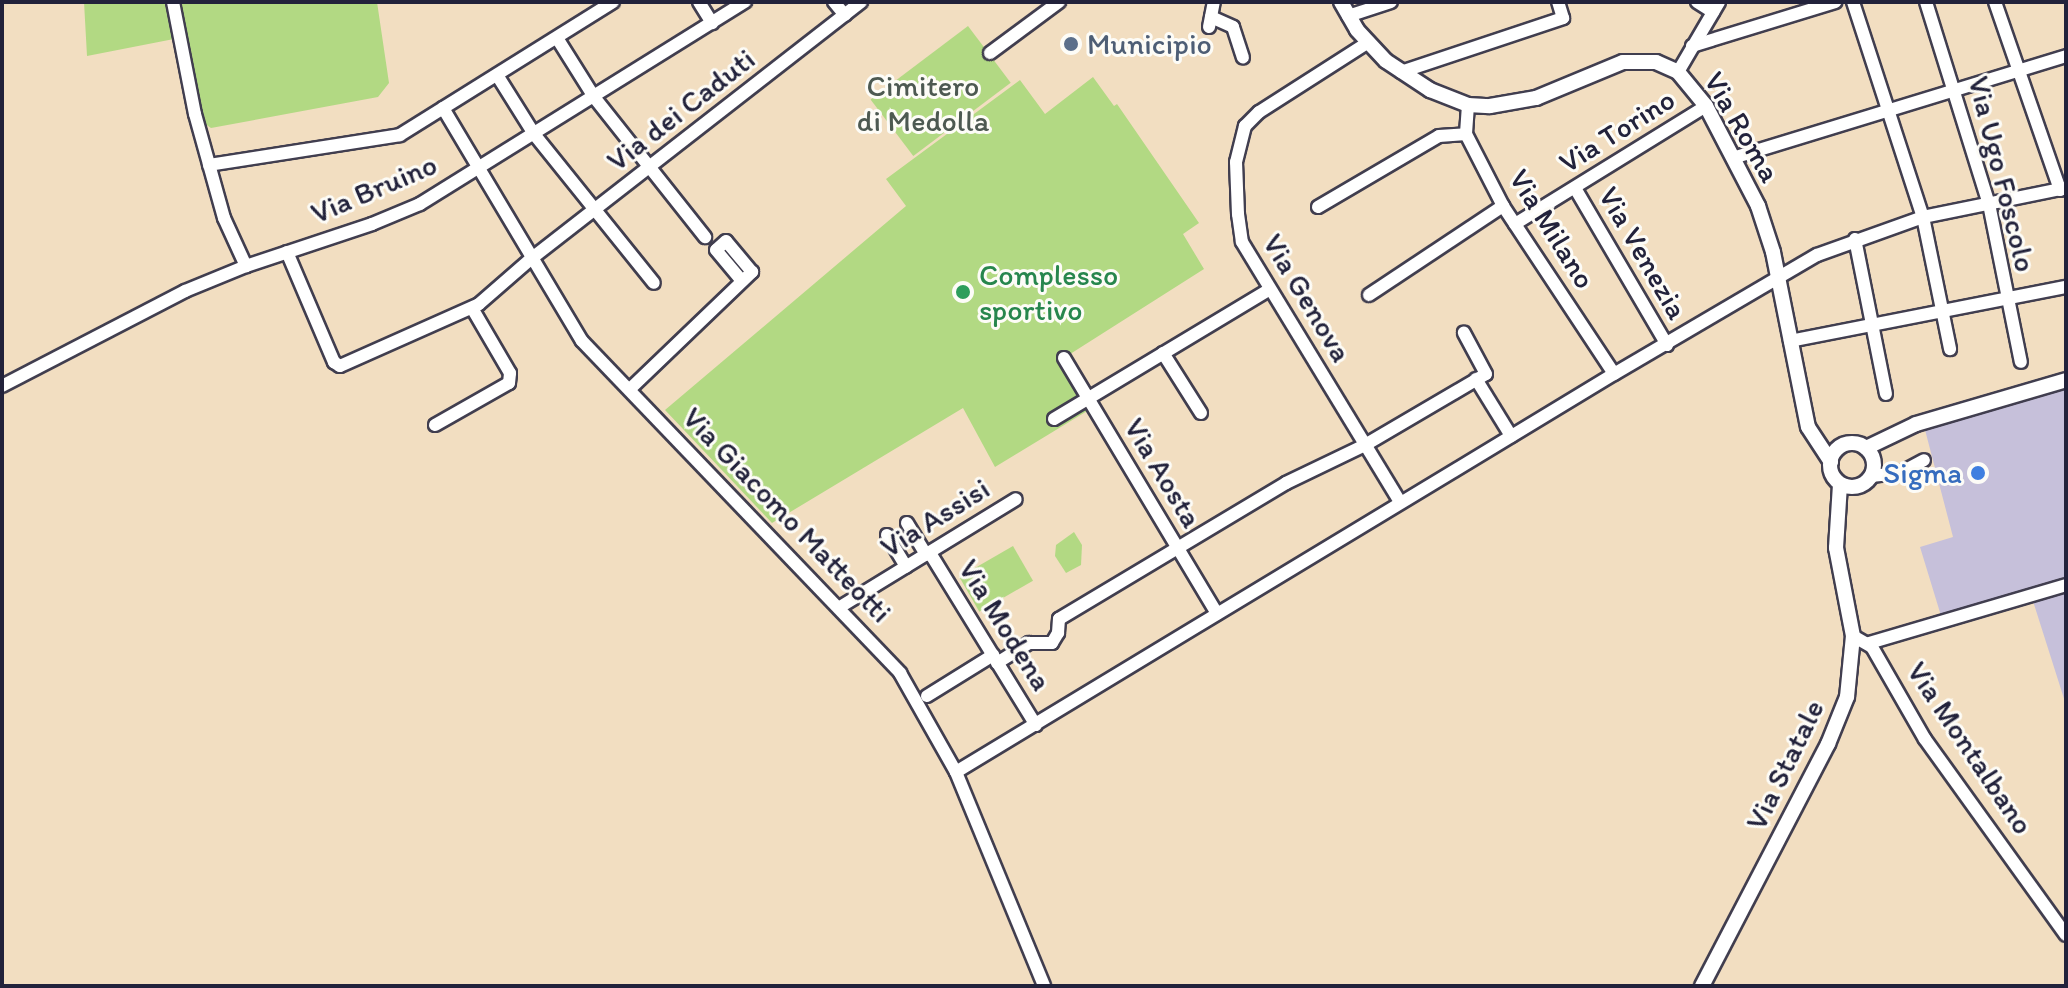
<!DOCTYPE html>
<style>
body{margin:0}
#map{position:relative;width:2068px;height:988px;overflow:hidden;background:#f2dec1;font-family:Itim,sans-serif}
div>[style]{position:absolute}
.industrial>*{inset:0;background:#c6c0da}
.green>*{inset:0;background:#b2d983;transform-origin:0 0}
.roads{filter:drop-shadow(2px 0 #413e4f) drop-shadow(-2px 0 #413e4f) drop-shadow(0 2px #413e4f) drop-shadow(0 -2px #413e4f)}
.minor>*{height:12px;margin:-6px;padding:0 6px;transform-origin:6px;border-radius:6px;background:#fff}
.major>*{height:14px;margin:-7px;padding:0 7px;transform-origin:7px;border-radius:7px;background:#fff}
.major>.ring{margin:-7px;padding:0;box-sizing:content-box;background:none;border:14px solid #fff;border-radius:50%}
.dots>*{width:22px;height:22px;translate:-50% -50%;box-sizing:border-box;border:4px solid #fdfcf7;border-radius:50%}
span{translate:-50% -50%;white-space:nowrap;text-align:center;line-height:1.15;-webkit-text-stroke:6px #fdfcf7;paint-order:stroke}
.service-label{font-size:30px;color:#4e5e75}
.left{translate:0 -50%;text-align:left}
.park-label{font-size:30px;color:#4d5951}
.street-label{font-size:30px;color:#22223b}
.leisure-label{font-size:30px;color:#27864d}
.shop-label{font-size:30px;color:#366cbe}
.right{translate:-100% -50%;text-align:right}
.frame{position:absolute;inset:0;border:4px solid #22223b;pointer-events:none}
</style>
<div id="map">
<div class="industrial">
<div style="clip-path:polygon(2066px 377px,2066px 705px,2032px 598px,1942px 619px,1920px 547px,1953px 537px,1924px 426px)"></div>
</div>
<div class="green">
<div style="clip-path:polygon(84px 2px,377px 2px,389px 83px,378px 97px,211px 128px,195px 117px,179px 38px,87px 56px)"></div>
<div style="left:968px;top:26px;width:71px;height:122px;rotate:53deg"></div>
<div style="clip-path:polygon(1093px 77px,1114px 106px,1117px 104px,1199px 223px,1183px 234px,1204px 269px,1067px 356px,1097px 405px,995px 467px,963px 408px,772px 523px,665px 410px,906px 206px,886px 179px,1020px 80px,1045px 114px)"></div>
<div style="clip-path:polygon(1074px 532px,1082px 545px,1081px 565px,1066px 573px,1055px 556px,1056px 545px)"></div>
<div style="left:1013px;top:546px;width:40px;height:62px;rotate:60deg"></div>
</div>
<div class="roads">
<div class="minor">
<div style="left:173px;top:2px;width:114px;rotate:78.9deg"></div>
<div style="left:195px;top:114px;width:108px;rotate:74.4deg"></div>
<div style="left:224px;top:218px;width:53px;rotate:65.4deg"></div>
<div style="left:699px;top:2px;width:25px;rotate:58deg"></div>
<div style="left:834px;top:2px;width:17px;rotate:50deg"></div>
<div style="left:1697px;top:2px;width:19px;rotate:32deg"></div>
<div style="left:1853px;top:2px;width:226px;rotate:72deg"></div>
<div style="left:1923px;top:217px;width:135px;rotate:78.4deg"></div>
<div style="left:1926px;top:2px;width:212px;rotate:72.7deg"></div>
<div style="left:1989px;top:204px;width:161px;rotate:78.6deg"></div>
<div style="left:1995px;top:2px;width:199px;rotate:70.9deg"></div>
<div style="left:1348px;top:16px;width:45px;rotate:-18deg"></div>
<div style="left:1211px;top:17px;width:24px;rotate:24deg"></div>
<div style="left:1233px;top:27px;width:32px;rotate:72deg"></div>
<div style="left:1209px;top:27px;width:25px;rotate:-79deg"></div>
<div style="left:557px;top:38px;width:70px;rotate:57.9deg"></div>
<div style="left:594px;top:97px;width:179px;rotate:51.6deg"></div>
<div style="left:1367px;top:43px;width:128px;rotate:147.4deg"></div>
<div style="left:1259px;top:112px;width:20px;rotate:135deg"></div>
<div style="left:1245px;top:126px;width:37px;rotate:104deg"></div>
<div style="left:1236px;top:162px;width:52px;rotate:87.8deg"></div>
<div style="left:1238px;top:214px;width:28px;rotate:82deg"></div>
<div style="left:1242px;top:242px;width:304px;rotate:58.7deg"></div>
<div style="left:1692px;top:46px;width:150px;rotate:-17.1deg"></div>
<div style="left:990px;top:53px;width:86px;rotate:-36.5deg"></div>
<div style="left:1401px;top:72px;width:171px;rotate:-18.4deg"></div>
<div style="left:1563px;top:18px;width:17px;rotate:-107deg"></div>
<div style="left:1678px;top:72px;width:81px;rotate:-59.6deg"></div>
<div style="left:497px;top:75px;width:70px;rotate:57.9deg"></div>
<div style="left:534px;top:134px;width:191px;rotate:51.2deg"></div>
<div style="left:1468px;top:105px;width:29px;rotate:94deg"></div>
<div style="left:1466px;top:134px;width:81px;rotate:62.8deg"></div>
<div style="left:1503px;top:206px;width:201px;rotate:56.5deg"></div>
<div style="left:443px;top:108px;width:271px;rotate:59.2deg"></div>
<div style="left:582px;top:341px;width:460px;rotate:46.2deg"></div>
<div style="left:900px;top:673px;width:114px;rotate:60.5deg"></div>
<div style="left:956px;top:772px;width:231px;rotate:67.6deg"></div>
<div style="left:1736px;top:157px;width:345px;rotate:-17deg"></div>
<div style="left:209px;top:165px;width:193px;rotate:-8.9deg"></div>
<div style="left:400px;top:135px;width:251px;rotate:-32deg"></div>
<div style="left:1575px;top:188px;width:182px;rotate:59.6deg"></div>
<div style="left:1318px;top:207px;width:140px;rotate:-30.4deg"></div>
<div style="left:1439px;top:136px;width:27px;rotate:-4deg"></div>
<div style="left:1515px;top:224px;width:225px;rotate:-31.7deg"></div>
<div style="left:1855px;top:239px;width:158px;rotate:78.7deg"></div>
<div style="left:287px;top:252px;width:120px;rotate:66.9deg"></div>
<div style="left:334px;top:362px;width:7px;rotate:34deg"></div>
<div style="left:340px;top:366px;width:152px;rotate:-24deg"></div>
<div style="left:479px;top:304px;width:70px;rotate:-41deg"></div>
<div style="left:532px;top:258px;width:417px;rotate:-37.9deg"></div>
<div style="left:1369px;top:295px;width:161px;rotate:-33.6deg"></div>
<div style="left:1790px;top:341px;width:281px;rotate:-11.1deg"></div>
<div style="left:1163px;top:353px;width:71px;rotate:57.7deg"></div>
<div style="left:1064px;top:358px;width:298px;rotate:59.1deg"></div>
<div style="left:1476px;top:379px;width:67px;rotate:58.4deg"></div>
<div style="left:2px;top:386px;width:206px;rotate:-27.4deg"></div>
<div style="left:185px;top:291px;width:66px;rotate:-22.3deg"></div>
<div style="left:246px;top:266px;width:133px;rotate:-18.4deg"></div>
<div style="left:372px;top:224px;width:52px;rotate:-22.6deg"></div>
<div style="left:420px;top:204px;width:383px;rotate:-31.9deg"></div>
<div style="left:631px;top:388px;width:168px;rotate:-43.8deg"></div>
<div style="left:752px;top:272px;width:40px;rotate:-130deg"></div>
<div style="left:726px;top:241px;width:13px;rotate:138deg"></div>
<div style="left:716px;top:250px;width:40px;rotate:50deg"></div>
<div style="left:1054px;top:419px;width:252px;rotate:-31deg"></div>
<div style="left:435px;top:425px;width:85px;rotate:-29.6deg"></div>
<div style="left:509px;top:383px;width:10px;rotate:-84deg"></div>
<div style="left:510px;top:373px;width:75px;rotate:-120.3deg"></div>
<div style="left:1871px;top:476px;width:29px;rotate:-6deg"></div>
<div style="left:1900px;top:473px;width:27px;rotate:-28deg"></div>
<div style="left:907px;top:523px;width:37px;rotate:59deg"></div>
<div style="left:887px;top:535px;width:37px;rotate:59deg"></div>
<div style="left:930px;top:553px;width:202px;rotate:58.4deg"></div>
<div style="left:840px;top:607px;width:206px;rotate:-31.5deg"></div>
<div style="left:1853px;top:636px;width:22px;rotate:30deg"></div>
<div style="left:1872px;top:647px;width:106px;rotate:60.1deg"></div>
<div style="left:1925px;top:739px;width:241px;rotate:54.3deg"></div>
<div style="left:1869px;top:643px;width:205px;rotate:-16.4deg"></div>
<div style="left:997px;top:663px;width:38px;rotate:-32deg"></div>
<div style="left:1029px;top:643px;width:23px"></div>
<div style="left:1052px;top:643px;width:12px;rotate:-59deg"></div>
<div style="left:1058px;top:633px;width:14px;rotate:-86deg"></div>
<div style="left:1059px;top:619px;width:265px;rotate:-30.9deg"></div>
<div style="left:1286px;top:483px;width:88px;rotate:-25.7deg"></div>
<div style="left:1365px;top:445px;width:140px;rotate:-30.4deg"></div>
<div style="left:1486px;top:374px;width:47px;rotate:-118.2deg"></div>
<div style="left:927px;top:696px;width:78px;rotate:-31.8deg"></div>
<div style="left:956px;top:772px;width:769px;rotate:-31.17deg"></div>
<div style="left:1614px;top:374px;width:235px;rotate:-30.4deg"></div>
<div style="left:1817px;top:255px;width:113px;rotate:-19.7deg"></div>
<div style="left:1923px;top:217px;width:146px;rotate:-11.5deg"></div>
</div>
<div class="major">
<div style="left:1341px;top:2px;width:32px;rotate:60deg"></div>
<div style="left:1357px;top:30px;width:42px;rotate:46.9deg"></div>
<div style="left:1386px;top:61px;width:53px;rotate:33.4deg"></div>
<div style="left:1430px;top:90px;width:41px;rotate:21.5deg"></div>
<div style="left:1468px;top:105px;width:22px;rotate:3deg"></div>
<div style="left:1490px;top:106px;width:47px;rotate:-9.9deg"></div>
<div style="left:1536px;top:98px;width:94px;rotate:-22.5deg"></div>
<div style="left:1623px;top:62px;width:33px"></div>
<div style="left:1656px;top:62px;width:24px;rotate:24deg"></div>
<div style="left:1678px;top:72px;width:44px;rotate:50.5deg"></div>
<div style="left:1706px;top:106px;width:113px;rotate:62.5deg"></div>
<div style="left:1758px;top:206px;width:48px;rotate:71.9deg"></div>
<div style="left:1773px;top:252px;width:178px;rotate:78.7deg"></div>
<div style="left:1808px;top:427px;width:42px;rotate:56.7deg"></div>
<div class="ring" style="left:1830px;top:443px;width:30px;height:30px"></div>
<div style="left:1866px;top:448px;width:55px;rotate:-25.6deg"></div>
<div style="left:1916px;top:424px;width:156px;rotate:-16.3deg"></div>
<div style="left:1702px;top:986px;width:273px;rotate:-62.5deg"></div>
<div style="left:1828px;top:744px;width:51px;rotate:-68deg"></div>
<div style="left:1847px;top:697px;width:61px;rotate:-84.4deg"></div>
<div style="left:1853px;top:636px;width:90px;rotate:-100.9deg"></div>
<div style="left:1836px;top:548px;width:64px;rotate:-86.4deg"></div>
</div>
</div>
<div class="dots">
<div style="left:1071px;top:44px;background:#5c6f8a"></div>
<div style="left:963px;top:292px;background:#2e9e5b"></div>
<div style="left:1978px;top:473px;background:#3f7fe0"></div>
</div>
<div class="service-label">
<span class="left" style="left:1087px;top:44px">Municipio</span>
</div>
<div class="park-label">
<span style="left:923px;top:103px">Cimitero<br>di Medolla</span>
</div>
<div class="street-label">
<span style="left:681px;top:110px;rotate:-38deg">Via dei Caduti</span>
<span style="left:1742px;top:127px;rotate:60deg">Via Roma</span>
<span style="left:1617px;top:131px;rotate:-32deg">Via Torino</span>
<span style="left:2002px;top:174px;rotate:76deg">Via Ugo Foscolo</span>
<span style="left:374px;top:189px;rotate:-23deg">Via Bruino</span>
<span style="left:1552px;top:229px;rotate:58deg">Via Milano</span>
<span style="left:1643px;top:253px;rotate:60deg">Via Venezia</span>
<span style="left:1307px;top:298px;rotate:59deg">Via Genova</span>
<span style="left:1163px;top:473px;rotate:59deg">Via Aosta</span>
<span style="left:787px;top:515px;rotate:46deg">Via Giacomo Matteotti</span>
<span style="left:935px;top:518px;rotate:-32deg">Via Assisi</span>
<span style="left:1005px;top:625px;rotate:58deg">Via Modena</span>
<span style="left:1970px;top:748px;rotate:56deg">Via Montalbano</span>
<span style="left:1785px;top:765px;rotate:-64deg">Via Statale</span>
</div>
<div class="leisure-label">
<span class="left" style="left:979px;top:292px">Complesso<br>sportivo</span>
</div>
<div class="shop-label">
<span class="right" style="left:1962px;top:473px">Sigma</span>
</div>
<div class="frame"></div>
</div>
